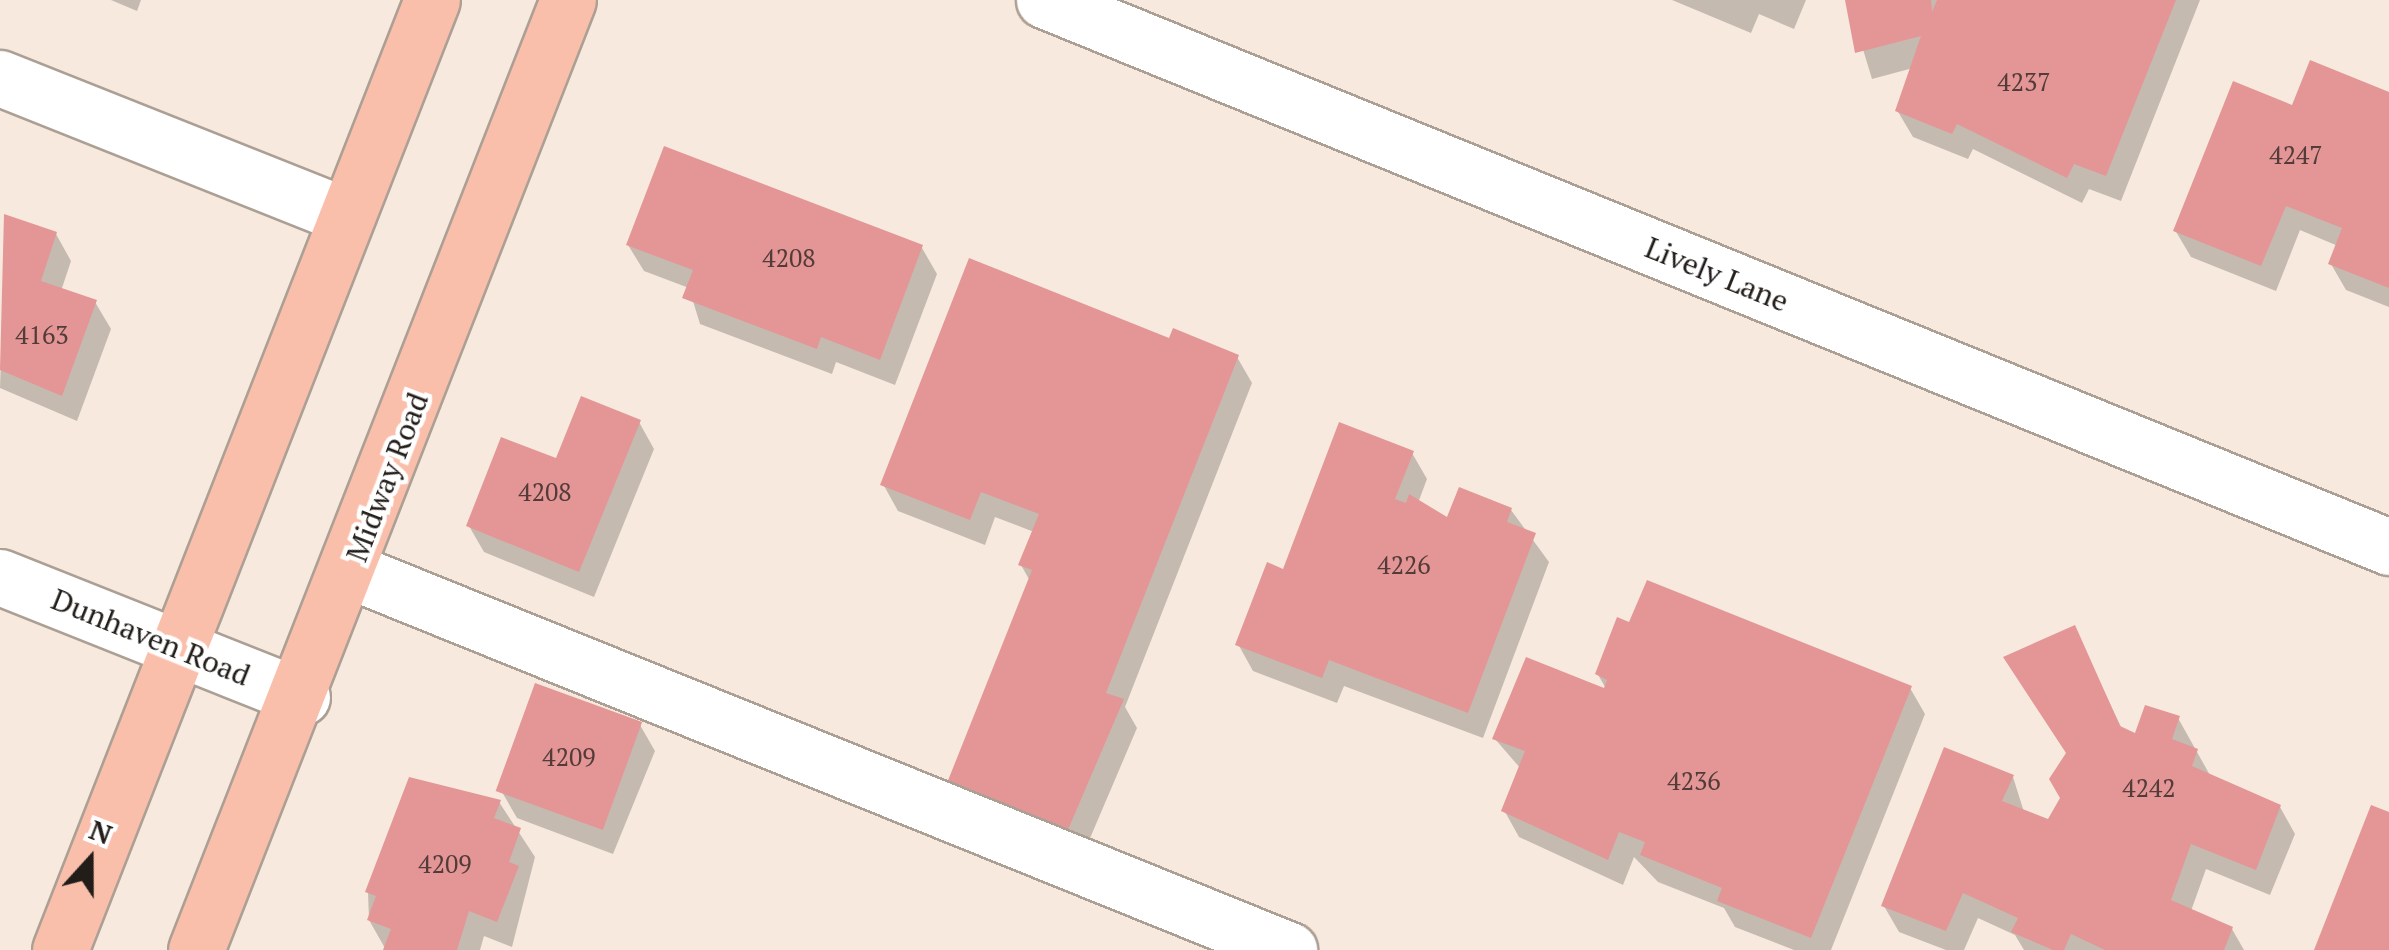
<!DOCTYPE html>
<style>
body{margin:0}
#map{position:relative;width:2389px;height:950px;overflow:hidden;background:#f7e9dd;font-family:"PT Serif",serif}
div>[style]{position:absolute}
.shadow>*{inset:0;background:#0003}
.building>*{inset:0;background:#e39695;transform-origin:0 0}
.roads{filter:drop-shadow(2px 0 #ac9f94) drop-shadow(-2px 0 #ac9f94) drop-shadow(0 2px #ac9f94) drop-shadow(0 -2px #ac9f94)}
.minor>*{height:55px;margin:-27.5px;padding:0 27.5px;transform-origin:27.5px;border-radius:27.5px;background:#fff}
.major>*{height:55px;margin:-27.5px;padding:0 27.5px;transform-origin:27.5px;border-radius:27.5px;background:#fabfab}
span{translate:-50% -50%;white-space:nowrap;text-align:center;line-height:1.15;-webkit-text-stroke:9px #fff;paint-order:stroke}
.number-label{font-size:25px;color:#523b38}
.number-label span{-webkit-text-stroke-width:0}
.street-label{font-size:30px;color:#221d19}
.north{position:absolute;left:40px;top:810px;width:100px;height:100px;-webkit-text-stroke:8px #fff;paint-order:stroke;rotate:21deg;font-size:28px;font-weight:700;line-height:40px;text-align:center;color:#221d19}
.north::after{content:'';display:block;margin:auto;width:35px;height:45px;background:#221d19;clip-path:polygon(50% 0,100% 100%,50% 72%,0 100%)}
</style>
<div id="map">
<div class="shadow">
<div style="clip-path:polygon(111px 0,141px 0,137px 11px)"></div>
<div style="clip-path:polygon(1672px 0,1806px 0,1794px 29px,1759px 14px,1751px 33px)"></div>
<div style="clip-path:polygon(1848px 0,2200px 0,2121px 201px,2089px 189px,2082px 203px,1973px 149px,1968px 159px,1913px 137px,1897px 110px,1913px 68px,1872px 79px)"></div>
<div style="clip-path:polygon(2389px 95px,2389px 307px,2346px 290px,2331px 264px,2338px 246px,2300px 230px,2276px 291px,2191px 257px,2175px 230px,2293px 108px)"></div>
<div style="clip-path:polygon(6px 218px,56px 234px,71px 261px,61px 291px,95px 302px,111px 329px,77px 421px,0 388px)"></div>
<div style="clip-path:polygon(628px 245px,922px 248px,937px 274px,895px 385px,836px 362px,832px 374px,700px 324px,689px 288px,644px 271px)"></div>
<div style="clip-path:polygon(1171px 341px,1237px 357px,1252px 383px,1125px 707px,1137px 728px,1082px 857px,965px 809px,1030px 581px,1021px 565px,1034px 532px,995px 517px,985px 545px,898px 511px,883px 484px)"></div>
<div style="clip-path:polygon(639px 422px,654px 449px,594px 597px,484px 552px,469px 526px,557px 462px)"></div>
<div style="clip-path:polygon(1412px 453px,1427px 479px,1418px 503px,1448px 521px,1511px 510px,1549px 562px,1483px 738px,1344px 686px,1337px 703px,1253px 671px,1238px 644px,1285px 572px)"></div>
<div style="clip-path:polygon(2074px 628px,2123px 731px,2136px 737px,2178px 718px,2211px 777px,2280px 807px,2295px 834px,2270px 895px,2206px 869px,2191px 911px,2232px 929px,2244px 950px,2024px 950px,2015px 935px,1978px 918px,1964px 950px,1946px 950px,1899px 932px,1884px 906px,2013px 777px,2024px 812px,2049px 822px,2063px 798px)"></div>
<div style="clip-path:polygon(1597px 673px,1910px 688px,1925px 714px,1831px 950px,1794px 950px,1735px 927px,1724px 908px,1658px 882px,1634px 857px,1623px 885px,1519px 837px,1504px 810px,1521px 769px,1495px 739px,1608px 692px)"></div>
<div style="clip-path:polygon(640px 725px,655px 751px,613px 854px,517px 818px,502px 792px)"></div>
<div style="clip-path:polygon(499px 802px,535px 857px,512px 947px,484px 936px,480px 950px,386px 950px,369px 920px,368px 892px)"></div>
</div>
<div class="building">
<div style="clip-path:polygon(1845px 0,1931px 0,1932px 12px,1937px 0,2176px 0,2106px 176px,2074px 164px,2067px 178px,1957px 124px,1952px 134px,1895px 111px,1921px 36px,1855px 53px)"></div>
<div style="clip-path:polygon(2310px 60px,2389px 92px,2389px 288px,2328px 264px,2342px 228px,2286px 206px,2261px 266px,2173px 231px,2233px 81px,2292px 105px)"></div>
<div style="clip-path:polygon(664px 146px,923px 245px,880px 360px,821px 337px,817px 349px,682px 298px,693px 270px,626px 245px)"></div>
<div style="clip-path:polygon(4px 214px,57px 232px,41px 281px,97px 300px,62px 396px,0 370px)"></div>
<div style="clip-path:polygon(969px 258px,1169px 338px,1173px 328px,1239px 355px,1106px 693px,1124px 699px,1067px 832px,947px 783px,1032px 570px,1018px 565px,1039px 514px,981px 492px,970px 520px,880px 485px)"></div>
<div style="clip-path:polygon(581px 396px,641px 420px,579px 572px,466px 526px,501px 437px,556px 458px)"></div>
<div style="clip-path:polygon(1339px 422px,1414px 451px,1395px 499px,1406px 503px,1409px 494px,1447px 517px,1459px 487px,1512px 508px,1507px 522px,1536px 533px,1468px 713px,1329px 660px,1322px 678px,1235px 645px,1267px 562px,1283px 569px)"></div>
<div style="clip-path:polygon(1647px 580px,1912px 686px,1811px 938px,1717px 901px,1722px 888px,1640px 855px,1645px 842px,1619px 832px,1608px 860px,1501px 811px,1525px 751px,1492px 739px,1526px 657px,1604px 688px,1607px 680px,1595px 674px,1617px 617px,1629px 622px)"></div>
<div style="clip-path:polygon(2075px 625px,2120px 726px,2135px 733px,2145px 705px,2180px 716px,2172px 739px,2198px 749px,2192px 766px,2281px 805px,2256px 870px,2191px 844px,2171px 900px,2233px 927px,2224px 950px,2105px 950px,2071px 934px,2064px 950px,2053px 950px,2011px 932px,2018px 918px,1963px 893px,1946px 931px,1881px 906px,1944px 747px,2014px 775px,2002px 801px,2048px 819px,2060px 798px,2049px 779px,2066px 753px,2003px 657px)"></div>
<div style="left:535px;top:683px;width:114px;height:115px;rotate:20deg"></div>
<div style="clip-path:polygon(409px 777px,501px 800px,494px 818px,521px 828px,509px 862px,519px 866px,497px 922px,469px 911px,457px 950px,383px 950px,391px 929px,367px 920px,376px 896px,365px 892px)"></div>
<div style="clip-path:polygon(2371px 805px,2389px 812px,2389px 950px,2314px 950px)"></div>
</div>
<div class="roads">
<div class="minor">
<div style="left:1044px;top:0;width:1452px;rotate:22.13deg"></div>
<div style="left:0;top:78px;width:373px;rotate:21.7deg"></div>
<div style="left:351px;top:571px;width:1012px;rotate:22deg"></div>
<div style="left:0;top:577px;width:325px;rotate:21.7deg"></div>
</div>
<div class="major">
<div style="left:60px;top:950px;width:1020px;rotate:-68.62deg"></div>
<div style="left:196px;top:950px;width:1020px;rotate:-68.62deg"></div>
</div>
</div>
<div class="number-label">
<span style="left:2024px;top:82px">4237</span>
<span style="left:2296px;top:155px">4247</span>
<span style="left:789px;top:258px">4208</span>
<span style="left:42px;top:335px">4163</span>
<span style="left:545px;top:492px">4208</span>
<span style="left:1404px;top:565px">4226</span>
<span style="left:569px;top:757px">4209</span>
<span style="left:1694px;top:781px">4236</span>
<span style="left:2149px;top:788px">4242</span>
<span style="left:445px;top:864px">4209</span>
</div>
<div class="street-label">
<span style="left:1717px;top:274px;rotate:22deg">Lively Lane</span>
<span style="left:387px;top:477px;rotate:-69deg">Midway Road</span>
<span style="left:151px;top:637px;rotate:22deg">Dunhaven Road</span>
</div>
<div class="north">N</div>
</div>
